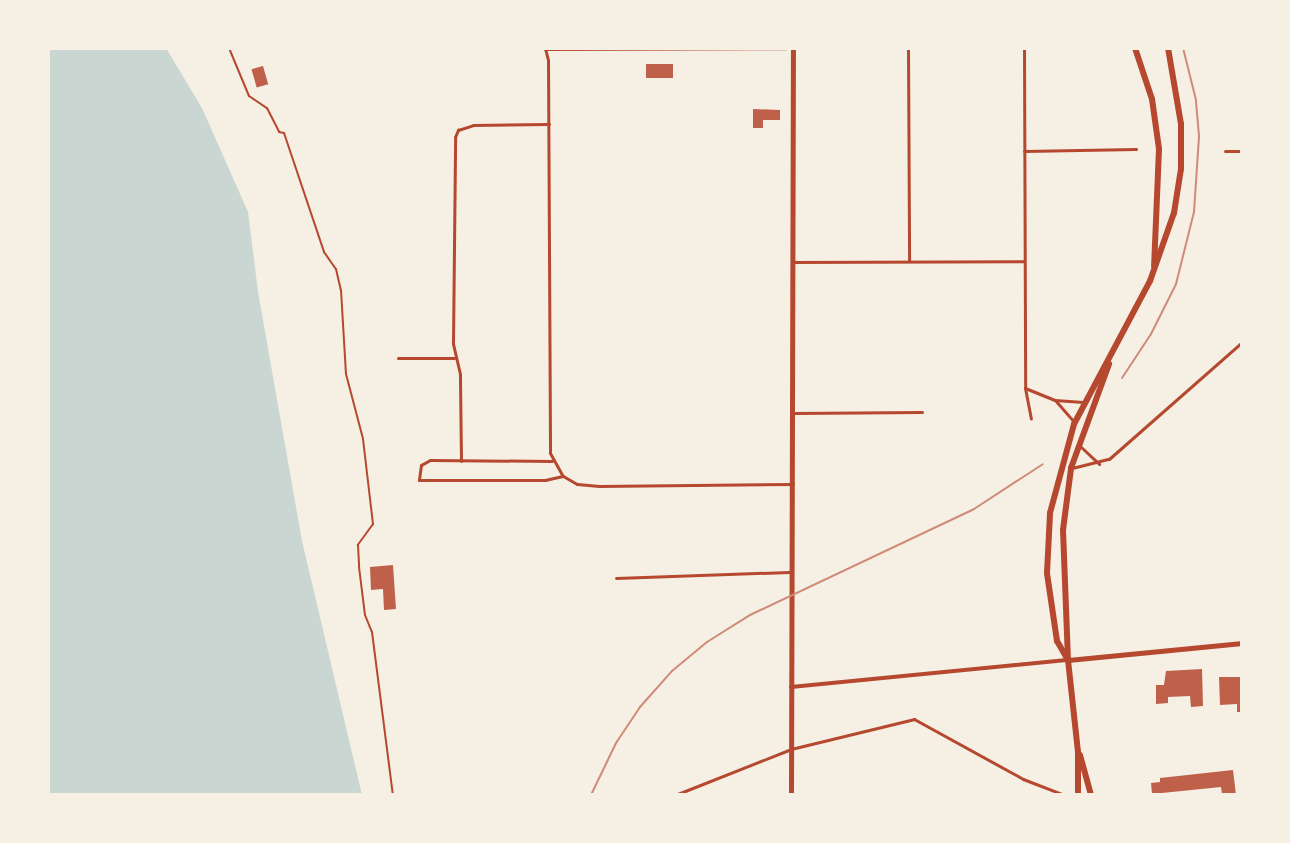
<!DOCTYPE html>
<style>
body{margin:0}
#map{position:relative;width:1290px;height:843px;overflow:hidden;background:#f6efe4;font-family:Quicksand,sans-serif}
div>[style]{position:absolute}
.water>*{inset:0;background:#c9d6d2}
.building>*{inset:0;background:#bf614a;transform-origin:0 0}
.path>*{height:2px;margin:-1px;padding:0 1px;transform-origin:1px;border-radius:1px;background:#b5482f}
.minor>*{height:3px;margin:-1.5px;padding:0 1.5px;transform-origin:1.5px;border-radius:1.5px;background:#b5482f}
.tertiary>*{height:4px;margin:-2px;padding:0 2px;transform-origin:2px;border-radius:2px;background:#b5482f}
.secondary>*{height:5px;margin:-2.5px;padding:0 2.5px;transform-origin:2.5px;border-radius:2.5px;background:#b5482f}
.trunk>*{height:6px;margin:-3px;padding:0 3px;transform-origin:3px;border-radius:3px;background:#b5482f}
.rail>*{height:2px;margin:-1px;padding:0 1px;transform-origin:1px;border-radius:1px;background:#cf8b77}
span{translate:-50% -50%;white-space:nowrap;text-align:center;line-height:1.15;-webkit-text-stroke:8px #f6efe4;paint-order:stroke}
.frame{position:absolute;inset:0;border:50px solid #f6efe4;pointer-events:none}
</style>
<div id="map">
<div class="water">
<div style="clip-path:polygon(48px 48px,166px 48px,202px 108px,248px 212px,258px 292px,302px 541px,362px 795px,48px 795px)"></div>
</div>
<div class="building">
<div style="left:673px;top:64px;width:14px;height:27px;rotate:90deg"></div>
<div style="left:263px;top:66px;width:19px;height:12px;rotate:74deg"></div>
<div style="clip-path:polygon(753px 109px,780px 110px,780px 120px,763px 120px,763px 128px,753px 128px)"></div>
<div style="clip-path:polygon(393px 565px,396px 609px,384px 610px,383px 589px,371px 590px,370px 567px)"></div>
<div style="clip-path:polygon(1202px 669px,1203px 706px,1191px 707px,1190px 696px,1168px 697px,1168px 703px,1156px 704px,1156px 685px,1164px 685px,1166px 671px)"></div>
<div style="clip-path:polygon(1219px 677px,1242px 677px,1242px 712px,1237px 712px,1237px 704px,1220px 705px)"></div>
<div style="clip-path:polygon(1233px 770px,1236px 795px,1222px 795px,1221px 787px,1152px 794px,1151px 783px,1160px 782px,1160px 778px)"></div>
</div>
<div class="path">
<div style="left:229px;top:48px;width:52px;rotate:67.4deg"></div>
<div style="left:249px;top:96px;width:22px;rotate:34deg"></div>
<div style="left:267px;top:108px;width:27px;rotate:63deg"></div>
<div style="left:279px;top:132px;width:5px;rotate:11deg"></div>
<div style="left:284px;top:133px;width:126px;rotate:71.4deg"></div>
<div style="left:324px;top:252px;width:21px;rotate:55deg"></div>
<div style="left:336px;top:269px;width:22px;rotate:77deg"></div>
<div style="left:341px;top:290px;width:84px;rotate:86.6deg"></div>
<div style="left:346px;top:374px;width:67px;rotate:75.3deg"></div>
<div style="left:363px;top:439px;width:86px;rotate:83.3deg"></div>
<div style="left:373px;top:524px;width:26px;rotate:126deg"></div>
<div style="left:358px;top:545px;width:22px;rotate:87deg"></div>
<div style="left:359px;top:567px;width:48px;rotate:82.9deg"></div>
<div style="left:365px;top:615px;width:18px;rotate:68deg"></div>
<div style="left:372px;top:632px;width:164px;rotate:82.7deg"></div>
</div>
<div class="minor">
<div style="left:545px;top:48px;width:12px;rotate:76deg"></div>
<div style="left:548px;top:60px;width:393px;rotate:89.7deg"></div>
<div style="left:550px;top:453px;width:26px;rotate:61deg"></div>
<div style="left:908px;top:48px;width:213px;rotate:89.7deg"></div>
<div style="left:1024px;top:48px;width:340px;rotate:89.8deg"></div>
<div style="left:1025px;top:388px;width:31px;rotate:79deg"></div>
<div style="left:545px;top:49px;width:241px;rotate:-0.2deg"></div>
<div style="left:1024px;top:151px;width:112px;rotate:-1deg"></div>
<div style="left:1225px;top:151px;width:17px"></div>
<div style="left:793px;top:262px;width:231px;rotate:-0.2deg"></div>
<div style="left:398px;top:358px;width:56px"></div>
<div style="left:1025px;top:388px;width:32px;rotate:22deg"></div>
<div style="left:1055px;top:400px;width:28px;rotate:4deg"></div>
<div style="left:1055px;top:400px;width:28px;rotate:49deg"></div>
<div style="left:794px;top:413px;width:128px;rotate:-0.4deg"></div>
<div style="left:1081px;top:447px;width:25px;rotate:43deg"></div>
<div style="left:461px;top:461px;width:87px;rotate:-90.7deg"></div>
<div style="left:460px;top:374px;width:32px;rotate:-103deg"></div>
<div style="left:453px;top:343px;width:206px;rotate:-89.4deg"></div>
<div style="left:455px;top:137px;width:8px;rotate:-67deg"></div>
<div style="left:458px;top:130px;width:16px;rotate:-18deg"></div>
<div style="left:473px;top:125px;width:76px;rotate:-0.8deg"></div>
<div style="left:552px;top:461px;width:122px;rotate:-179.5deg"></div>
<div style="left:430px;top:460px;width:10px;rotate:151deg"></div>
<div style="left:421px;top:465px;width:15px;rotate:98deg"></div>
<div style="left:419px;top:480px;width:126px"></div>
<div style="left:545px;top:480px;width:18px;rotate:-13deg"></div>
<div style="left:563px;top:476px;width:16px;rotate:30deg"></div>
<div style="left:577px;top:484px;width:22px;rotate:5deg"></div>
<div style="left:599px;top:486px;width:194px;rotate:-0.6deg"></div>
<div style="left:1072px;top:468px;width:38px;rotate:-14deg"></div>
<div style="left:1109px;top:459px;width:177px;rotate:-41.3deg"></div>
<div style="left:616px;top:578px;width:174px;rotate:-2deg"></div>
<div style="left:675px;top:795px;width:125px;rotate:-21.6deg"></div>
<div style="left:791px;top:749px;width:127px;rotate:-13.7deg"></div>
<div style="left:914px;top:719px;width:124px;rotate:28.8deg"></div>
<div style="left:1023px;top:779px;width:42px;rotate:21deg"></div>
<div style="left:1062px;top:794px;width:16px;rotate:4deg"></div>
</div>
<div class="tertiary">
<div style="left:791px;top:687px;width:277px;rotate:-5.6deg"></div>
</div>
<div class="secondary">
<div style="left:1068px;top:660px;width:175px;rotate:-5.6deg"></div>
<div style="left:791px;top:795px;width:747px;rotate:-89.85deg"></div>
</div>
<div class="trunk">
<div style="left:1135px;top:48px;width:54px;rotate:71.6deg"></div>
<div style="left:1152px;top:99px;width:50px;rotate:82deg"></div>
<div style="left:1159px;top:149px;width:117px;rotate:92.4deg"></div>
<div style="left:1068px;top:660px;width:22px;rotate:-120deg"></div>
<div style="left:1057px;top:641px;width:69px;rotate:-98.4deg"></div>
<div style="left:1047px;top:573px;width:60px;rotate:-87.1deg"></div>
<div style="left:1050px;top:513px;width:92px;rotate:-74.9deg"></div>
<div style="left:1074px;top:424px;width:162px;rotate:-62deg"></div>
<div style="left:1150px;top:281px;width:72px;rotate:-70.6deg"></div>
<div style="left:1174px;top:213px;width:45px;rotate:-81deg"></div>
<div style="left:1181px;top:169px;width:45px;rotate:-90deg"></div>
<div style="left:1181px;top:124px;width:77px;rotate:-99.7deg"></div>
<div style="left:1080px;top:755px;width:41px;rotate:74.6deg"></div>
<div style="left:1078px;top:795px;width:43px;rotate:-90deg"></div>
<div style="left:1078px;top:752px;width:93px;rotate:-96.2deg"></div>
<div style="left:1068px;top:660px;width:130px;rotate:-92.2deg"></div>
<div style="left:1063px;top:530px;width:63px;rotate:-82.6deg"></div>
<div style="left:1071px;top:468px;width:111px;rotate:-69.9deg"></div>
</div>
<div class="rail">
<div style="left:1122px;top:378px;width:53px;rotate:-56.6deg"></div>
<div style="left:1151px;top:334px;width:56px;rotate:-63.4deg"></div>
<div style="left:1176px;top:284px;width:74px;rotate:-76deg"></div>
<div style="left:1194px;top:212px;width:76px;rotate:-86.2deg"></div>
<div style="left:1199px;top:136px;width:36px;rotate:-95deg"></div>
<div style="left:1196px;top:100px;width:54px;rotate:-104deg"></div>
<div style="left:591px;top:795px;width:58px;rotate:-64.3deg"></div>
<div style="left:616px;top:743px;width:43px;rotate:-56.3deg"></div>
<div style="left:640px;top:707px;width:48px;rotate:-48.4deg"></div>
<div style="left:672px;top:671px;width:45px;rotate:-39.6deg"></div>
<div style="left:707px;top:642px;width:51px;rotate:-32.1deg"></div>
<div style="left:750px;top:615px;width:248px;rotate:-25.3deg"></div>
<div style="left:974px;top:509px;width:82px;rotate:-33.1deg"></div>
</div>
<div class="frame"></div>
</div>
